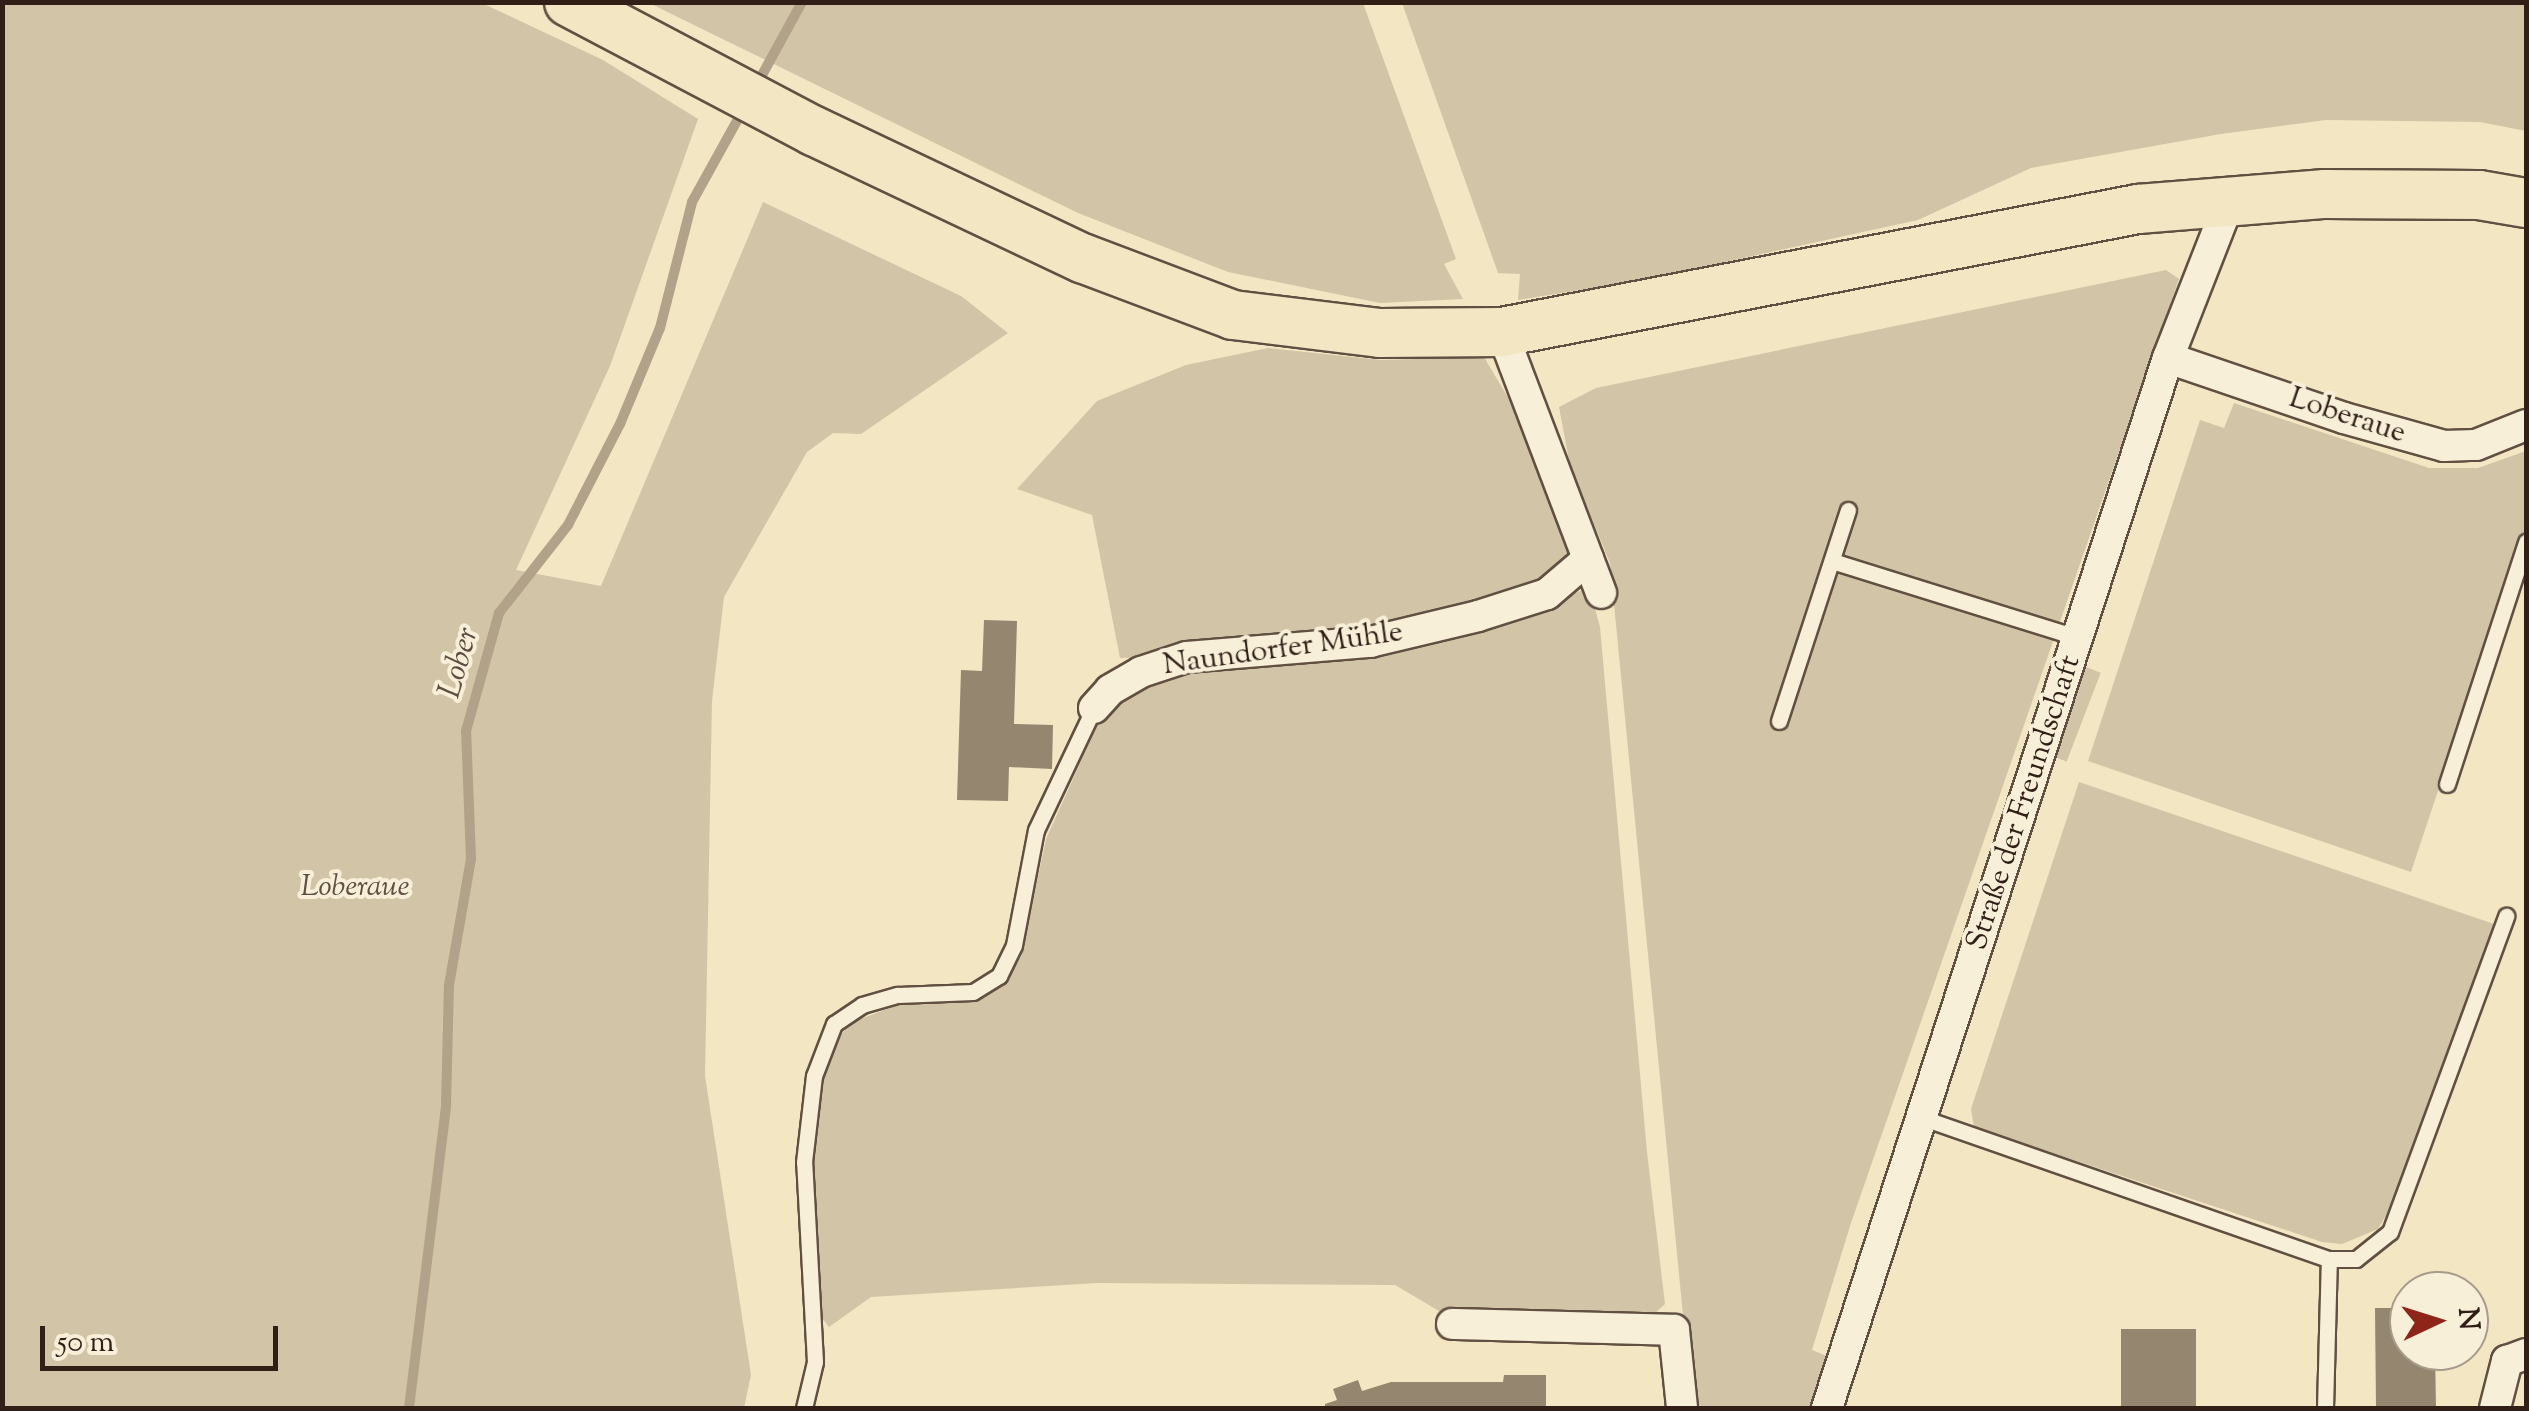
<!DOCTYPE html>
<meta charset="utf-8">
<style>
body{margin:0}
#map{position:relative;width:2529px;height:1411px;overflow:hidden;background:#f3e6c3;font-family:"Sorts Mill Goudy",serif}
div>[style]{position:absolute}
.green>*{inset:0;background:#d2c4a6;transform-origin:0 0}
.stream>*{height:10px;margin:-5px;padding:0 5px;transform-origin:5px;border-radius:5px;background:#b1a289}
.building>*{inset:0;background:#958670;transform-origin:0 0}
.roads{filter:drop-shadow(2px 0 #615042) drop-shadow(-2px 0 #615042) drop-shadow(0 2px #615042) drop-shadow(0 -2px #615042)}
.lane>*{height:15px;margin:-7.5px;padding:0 7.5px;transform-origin:7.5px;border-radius:7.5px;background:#f7efd8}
.street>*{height:30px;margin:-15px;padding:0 15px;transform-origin:15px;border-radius:15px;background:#f7efd8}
.primary>*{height:48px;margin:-24px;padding:0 24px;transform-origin:24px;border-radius:24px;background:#f3e6c3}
span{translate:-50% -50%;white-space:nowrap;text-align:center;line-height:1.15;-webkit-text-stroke:8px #f7efd8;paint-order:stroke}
.street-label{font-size:30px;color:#301e17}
.park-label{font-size:30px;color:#615042;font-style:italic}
.water-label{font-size:32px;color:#5d4c3f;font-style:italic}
.frame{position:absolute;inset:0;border:5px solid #301e17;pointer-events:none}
.north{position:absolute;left:2389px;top:1271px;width:100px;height:100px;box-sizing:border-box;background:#f7efd8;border:2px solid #a79b8b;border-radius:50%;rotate:86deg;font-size:28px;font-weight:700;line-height:40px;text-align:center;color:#301e17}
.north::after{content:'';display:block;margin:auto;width:35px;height:45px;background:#8f2418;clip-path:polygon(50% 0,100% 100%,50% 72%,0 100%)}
.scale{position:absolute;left:40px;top:1326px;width:238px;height:45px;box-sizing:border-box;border:5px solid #301e17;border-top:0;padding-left:12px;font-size:30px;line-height:35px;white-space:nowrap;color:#301e17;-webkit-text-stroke:8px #f7efd8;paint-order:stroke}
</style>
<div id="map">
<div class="green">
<div style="clip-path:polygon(3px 2px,482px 3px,603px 60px,698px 119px,610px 366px,516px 570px,601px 586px,763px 202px,961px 296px,1008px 333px,861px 434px,833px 433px,807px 452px,724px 597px,712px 701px,705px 1076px,751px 1375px,744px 1408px,3px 1408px)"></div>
<div style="clip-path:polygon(649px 3px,1363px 3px,1456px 259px,1444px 264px,1463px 299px,1380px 303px,1228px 272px,1078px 213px)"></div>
<div style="clip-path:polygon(1402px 3px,2526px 3px,2526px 131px,2480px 122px,2326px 120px,2221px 134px,2031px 168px,1918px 220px,1638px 281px,1518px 300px,1520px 274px,1498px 273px)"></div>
<div style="clip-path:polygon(2166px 270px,2179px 279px,1851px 1223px,1812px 1350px,1832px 1358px,1816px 1408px,1692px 1408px,1610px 563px,1570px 466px,1559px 407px,1596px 388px)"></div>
<div style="clip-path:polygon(1268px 348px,1381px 360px,1484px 357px,1555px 477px,1588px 559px,1530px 613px,1589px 587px,1600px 627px,1647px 1152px,1665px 1304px,1654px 1314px,1439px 1311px,1395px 1285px,1097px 1283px,871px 1297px,829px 1327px,822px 1318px,813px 1157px,825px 1072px,836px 1039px,855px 1021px,903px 1003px,972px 1002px,998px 987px,1021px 957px,1046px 839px,1104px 710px,1187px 657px,1120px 658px,1092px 515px,1017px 489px,1097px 401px,1186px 365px)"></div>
<div style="clip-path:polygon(2234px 403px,2429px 468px,2478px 468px,2526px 451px,2526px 527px,2411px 872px,2088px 761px,2200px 420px,2224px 428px)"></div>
<div style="left:2083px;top:666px;width:19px;height:95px;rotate:21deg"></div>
<div style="clip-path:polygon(2079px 782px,2494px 924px,2395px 1200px,2378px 1229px,2342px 1244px,2322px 1242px,1974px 1127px,1971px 1109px)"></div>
</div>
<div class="stream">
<div style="left:756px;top:86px;width:96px;rotate:-61.3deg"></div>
<div style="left:409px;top:1408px;width:304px;rotate:-83deg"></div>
<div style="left:446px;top:1106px;width:121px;rotate:-88.6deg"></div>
<div style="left:449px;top:985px;width:128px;rotate:-80.1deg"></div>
<div style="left:471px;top:859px;width:128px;rotate:-92.2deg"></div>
<div style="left:466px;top:731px;width:123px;rotate:-74.4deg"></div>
<div style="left:499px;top:613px;width:112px;rotate:-51.9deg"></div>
<div style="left:568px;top:525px;width:114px;rotate:-62.8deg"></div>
<div style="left:620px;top:424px;width:104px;rotate:-67.4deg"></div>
<div style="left:660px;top:328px;width:130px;rotate:-75.7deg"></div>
<div style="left:692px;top:202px;width:105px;rotate:-61deg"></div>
</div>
<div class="building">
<div style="clip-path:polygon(984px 620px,1017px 621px,1014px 724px,1053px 725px,1052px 769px,1009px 767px,1008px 801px,957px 800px,961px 670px,982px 671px)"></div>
<div style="clip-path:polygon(2375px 1308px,2409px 1308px,2409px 1351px,2435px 1351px,2436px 1408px,2376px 1408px)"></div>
<div style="left:2121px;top:1329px;width:75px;height:79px"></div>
<div style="clip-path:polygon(1504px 1375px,1546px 1375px,1546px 1408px,1325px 1408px,1325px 1404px,1337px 1400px,1333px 1389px,1358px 1380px,1362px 1391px,1391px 1382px,1503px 1382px)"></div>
</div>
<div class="roads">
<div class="lane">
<div style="left:1832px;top:561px;width:259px;rotate:17.3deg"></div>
<div style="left:1779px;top:721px;width:222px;rotate:-71.9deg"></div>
<div style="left:2447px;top:784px;width:255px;rotate:-71.9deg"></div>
<div style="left:1923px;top:1118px;width:430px;rotate:19.2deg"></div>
<div style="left:2329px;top:1259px;width:27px"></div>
<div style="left:2356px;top:1259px;width:43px;rotate:-38.5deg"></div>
<div style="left:2390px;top:1232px;width:337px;rotate:-69.8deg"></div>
<div style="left:804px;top:1408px;width:47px;rotate:-76.6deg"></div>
<div style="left:815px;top:1362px;width:200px;rotate:-93.1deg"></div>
<div style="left:804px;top:1162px;width:87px;rotate:-83.4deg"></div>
<div style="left:814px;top:1076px;width:56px;rotate:-69deg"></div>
<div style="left:834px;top:1024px;width:34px;rotate:-34deg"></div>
<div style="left:862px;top:1005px;width:37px;rotate:-16deg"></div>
<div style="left:898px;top:995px;width:75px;rotate:-2.3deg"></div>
<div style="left:973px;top:992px;width:31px;rotate:-32deg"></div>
<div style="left:999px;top:976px;width:34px;rotate:-64deg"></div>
<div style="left:1014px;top:945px;width:117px;rotate:-79.2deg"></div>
<div style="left:1036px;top:830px;width:135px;rotate:-64.6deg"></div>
<div style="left:2325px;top:1408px;width:149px;rotate:-88.5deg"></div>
</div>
<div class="street">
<div style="left:1502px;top:332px;width:279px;rotate:69.2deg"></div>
<div style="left:2168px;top:358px;width:186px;rotate:18.8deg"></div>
<div style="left:2344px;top:418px;width:104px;rotate:15.6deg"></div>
<div style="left:2444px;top:446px;width:32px;rotate:-2deg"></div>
<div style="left:2476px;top:445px;width:54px;rotate:-21.8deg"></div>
<div style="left:1094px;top:708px;width:24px;rotate:-48deg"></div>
<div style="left:1110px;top:690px;width:36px;rotate:-30deg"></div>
<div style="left:1141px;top:672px;width:48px;rotate:-18.1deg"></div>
<div style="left:1187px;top:657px;width:184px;rotate:-4.7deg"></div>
<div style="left:1370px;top:642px;width:111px;rotate:-13.5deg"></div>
<div style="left:1478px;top:616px;width:72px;rotate:-17.7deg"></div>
<div style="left:1547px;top:594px;width:54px;rotate:-40.5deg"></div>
<div style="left:1452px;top:1324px;width:222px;rotate:1.5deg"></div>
<div style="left:1674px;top:1330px;width:78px;rotate:84.1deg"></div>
<div style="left:1827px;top:1408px;width:1104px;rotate:-72.01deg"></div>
<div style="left:2168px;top:358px;width:170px;rotate:-68.6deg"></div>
<div style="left:2495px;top:1408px;width:49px;rotate:-75.7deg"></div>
<div style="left:2507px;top:1361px;width:20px;rotate:-20deg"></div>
</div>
<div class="primary">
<div style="left:569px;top:2px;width:277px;rotate:27.8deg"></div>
<div style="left:814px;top:131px;width:297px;rotate:25.4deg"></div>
<div style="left:1082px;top:258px;width:161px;rotate:20.7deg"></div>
<div style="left:1233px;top:315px;width:148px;rotate:7deg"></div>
<div style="left:1380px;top:333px;width:122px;rotate:-0.5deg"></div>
<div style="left:1502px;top:332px;width:648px;rotate:-10.95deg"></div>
<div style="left:2138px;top:209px;width:188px;rotate:-4.6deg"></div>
<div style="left:2325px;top:194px;width:154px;rotate:0.4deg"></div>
<div style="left:2479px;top:195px;width:48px;rotate:9.7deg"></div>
</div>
</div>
<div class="street-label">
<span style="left:2347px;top:417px;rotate:18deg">Loberaue</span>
<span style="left:1283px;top:650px;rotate:-8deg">Naundorfer Mühle</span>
<span style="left:2025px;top:803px;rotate:-72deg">Straße der Freundschaft</span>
</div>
<div class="park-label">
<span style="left:355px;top:888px">Loberaue</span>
</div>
<div class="water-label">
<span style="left:460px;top:663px;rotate:-74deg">Lober</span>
</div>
<div class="frame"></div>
<div class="north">N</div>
<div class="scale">50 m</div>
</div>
